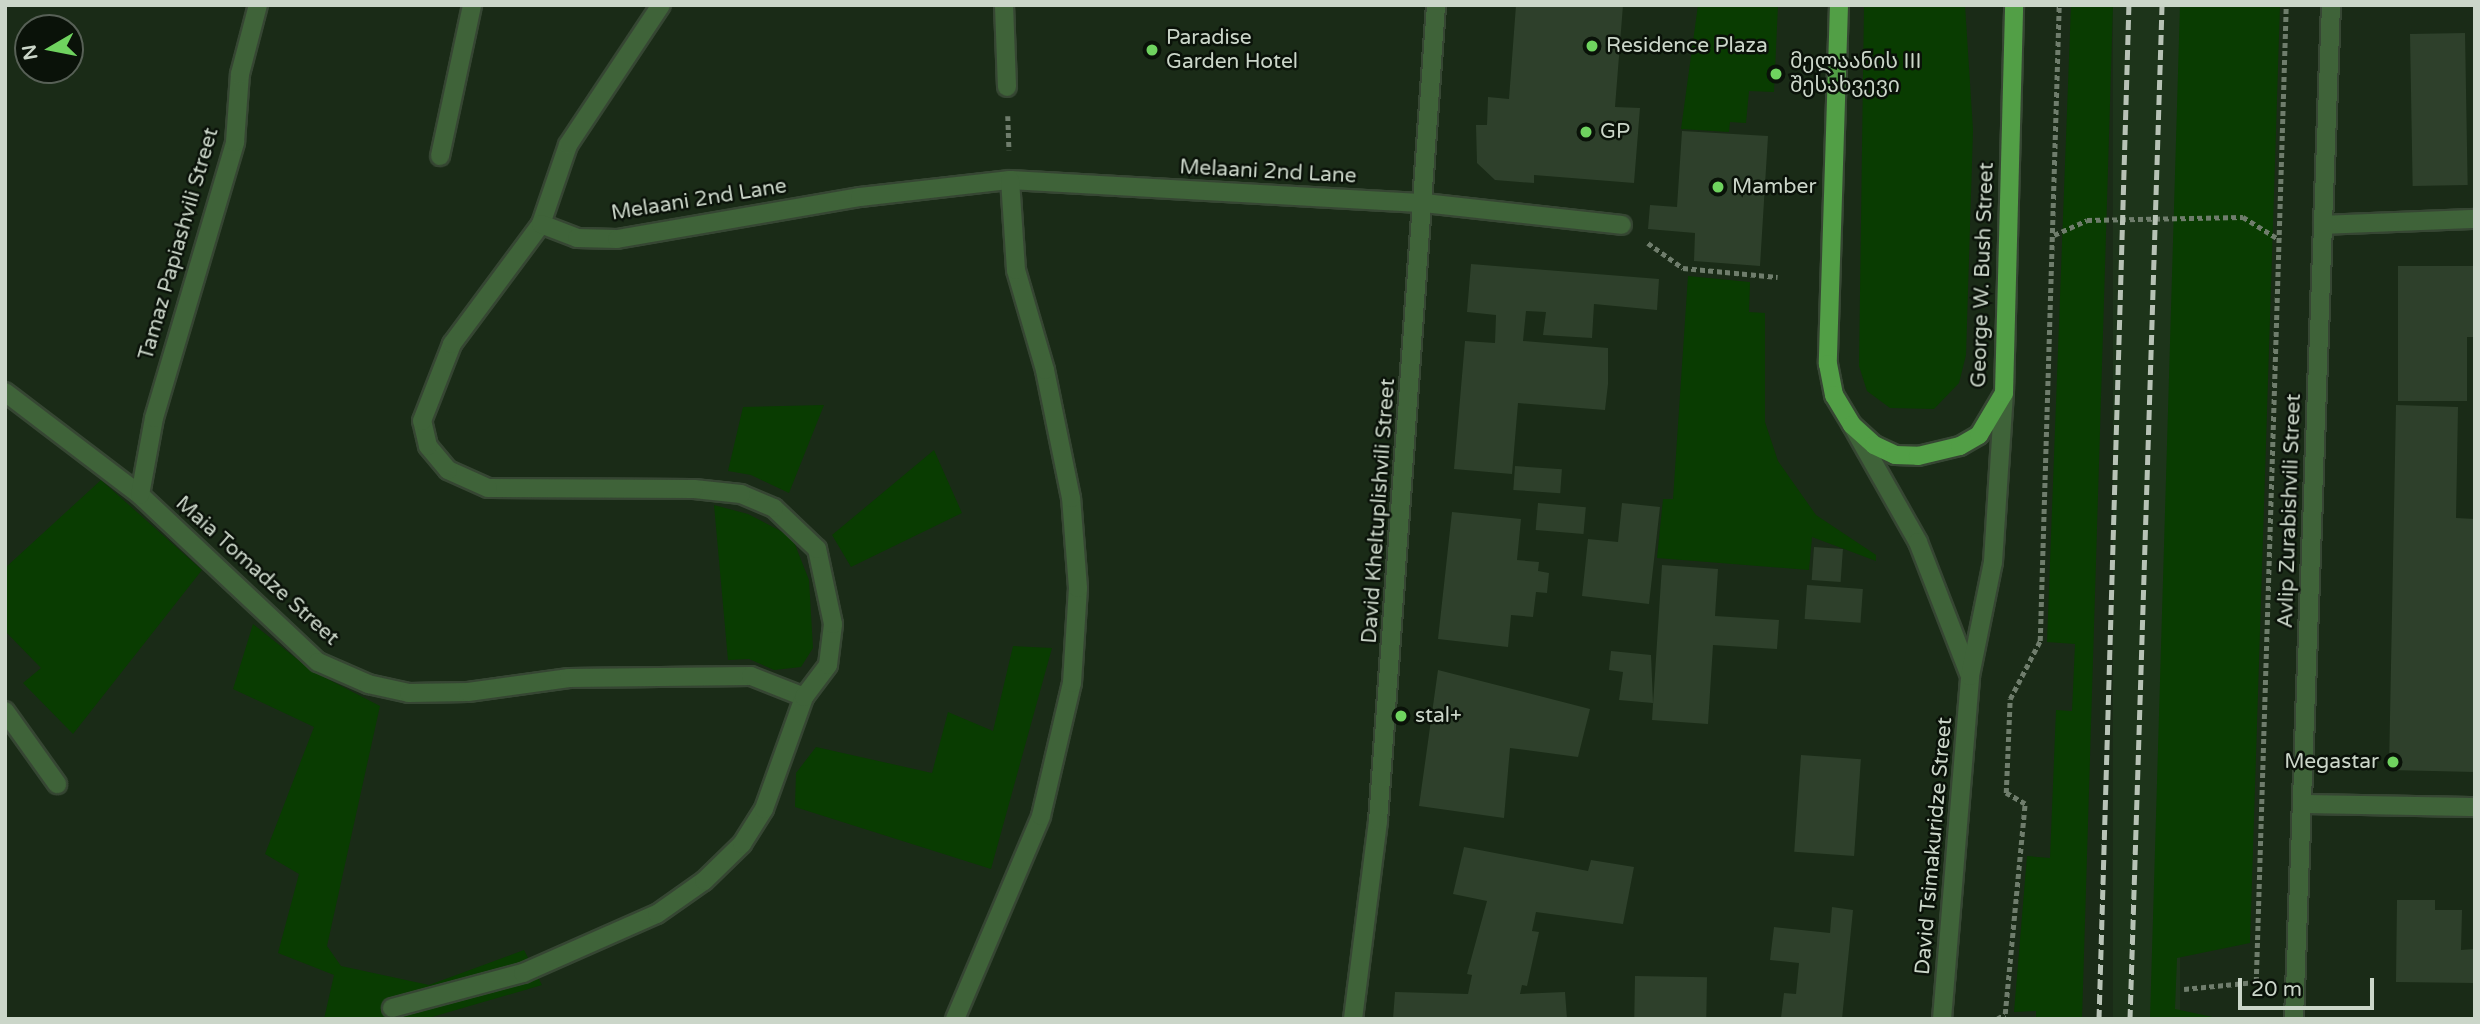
<!DOCTYPE html>
<meta charset="utf-8">
<style>
body{margin:0}
#map{position:relative;width:2480px;height:1024px;overflow:hidden;background:#1a2b17;font-family:"Varela Round","Noto Sans Georgian",sans-serif}
div>[style]{position:absolute}
.built>*{inset:0;background:#1d341a;transform-origin:0 0}
.green>*{inset:0;background:#093c01}
.building>*{inset:0;background:#2e402b;transform-origin:0 0}
.path>*{height:4.5px;margin-top:-2.25px;transform-origin:0;background:repeating-linear-gradient(90deg,#6f7d6c 0 5px,transparent 0 8.5px)}
.roads{filter:drop-shadow(2px 0 #364633) drop-shadow(-2px 0 #364633) drop-shadow(0 2px #364633) drop-shadow(0 -2px #364633)}
.service>*{height:18px;margin:-9px;padding:0 9px;transform-origin:9px;border-radius:9px;background:#3f6339}
.minor>*{height:18px;margin:-9px;padding:0 9px;transform-origin:9px;border-radius:9px;background:#3f6339}
.tertiary>*{height:18px;margin:-9px;padding:0 9px;transform-origin:9px;border-radius:9px;background:#3f6339}
.primary>*{height:18px;margin:-9px;padding:0 9px;transform-origin:9px;border-radius:9px;background:#529f46}
.rail>*{height:5px;margin-top:-2.5px;transform-origin:0;background:repeating-linear-gradient(90deg,#b7c2b5 0 10px,transparent 0 15px)}
.dots>*{width:19px;height:19px;translate:-50% -50%;box-sizing:border-box;border:4px solid #0a1209;border-radius:50%}
span{translate:-50% -50%;white-space:nowrap;text-align:center;line-height:1.15;-webkit-text-stroke:5px #0a1209;paint-order:stroke}
.poi-label{font-size:21px;color:#cbd6c9}
.left{translate:0 -50%;text-align:left}
.right{translate:-100% -50%;text-align:right}
.street-label{font-size:21px;color:#cbd6c9}
.frame{position:absolute;inset:0;border:7px solid #cbd6c9;pointer-events:none}
.north{position:absolute;left:14px;top:14px;width:70px;height:70px;box-sizing:border-box;background:#0a1209;border:2px solid #576056;border-radius:50%;rotate:260deg;font-size:19px;font-weight:700;line-height:28px;text-align:center;color:#cbd6c9}
.north::after{content:'';display:block;margin:auto;width:24px;height:32px;background:#6fd35f;clip-path:polygon(50% 0,100% 100%,50% 72%,0 100%)}
.scale{position:absolute;left:2238px;top:978px;width:136px;height:32px;box-sizing:border-box;border:4px solid #cbd6c9;border-top:0;padding-left:9px;font-size:21px;line-height:24px;white-space:nowrap;color:#cbd6c9;-webkit-text-stroke:5px #0a1209;paint-order:stroke}
</style>
<div id="map">
<div class="built">
<div style="left:2113px;top:5px;width:67px;height:1014px"></div>
</div>
<div class="green">
<div style="clip-path:polygon(1698px 5px,1778px 5px,1774px 92px,1749px 91px,1746px 123px,1730px 122px,1729px 132px,1681px 129px)"></div>
<div style="clip-path:polygon(1864px 5px,1965px 5px,1973px 130px,1966px 355px,1959px 383px,1934px 409px,1890px 408px,1867px 391px,1859px 366px)"></div>
<div style="clip-path:polygon(2071px 5px,2113px 5px,2082px 1019px,2036px 1019px,2036px 1011px,2014px 1012px,2027px 856px,2050px 858px,2056px 710px,2072px 711px,2075px 644px,2047px 642px)"></div>
<div style="clip-path:polygon(2180px 5px,2280px 5px,2250px 943px,2177px 958px,2175px 1009px,2222px 1019px,2150px 1019px)"></div>
<div style="clip-path:polygon(1688px 276px,1750px 282px,1749px 312px,1765px 313px,1765px 422px,1778px 461px,1816px 515px,1876px 555px,1876px 561px,1812px 537px,1809px 570px,1657px 558px,1663px 499px,1673px 499px)"></div>
<div style="clip-path:polygon(824px 405px,789px 493px,751px 475px,728px 471px,743px 407px)"></div>
<div style="clip-path:polygon(934px 450px,962px 513px,851px 567px,832px 535px)"></div>
<div style="clip-path:polygon(101px 480px,202px 570px,73px 734px,23px 683px,41px 668px,5px 631px,5px 568px)"></div>
<div style="clip-path:polygon(714px 505px,748px 514px,792px 537px,809px 580px,813px 648px,801px 667px,774px 670px,749px 659px,728px 660px)"></div>
<div style="clip-path:polygon(253px 624px,312px 671px,380px 706px,327px 946px,341px 966px,429px 985px,524px 950px,542px 985px,425px 1019px,324px 1019px,334px 975px,278px 953px,299px 874px,265px 854px,314px 727px,233px 689px)"></div>
<div style="clip-path:polygon(1013px 646px,1052px 648px,991px 869px,795px 807px,796px 773px,816px 747px,932px 773px,948px 712px,993px 731px)"></div>
</div>
<div class="building">
<div style="clip-path:polygon(1516px 5px,1623px 5px,1615px 107px,1640px 108px,1634px 183px,1534px 175px,1534px 183px,1495px 180px,1477px 163px,1476px 125px,1487px 125px,1488px 97px,1509px 99px)"></div>
<div style="left:2465px;top:33px;width:152px;height:55px;rotate:89deg"></div>
<div style="clip-path:polygon(1682px 131px,1768px 136px,1760px 266px,1694px 261px,1695px 233px,1648px 229px,1650px 205px,1677px 207px)"></div>
<div style="clip-path:polygon(1471px 264px,1659px 279px,1657px 310px,1594px 304px,1592px 338px,1543px 335px,1546px 312px,1526px 311px,1523px 341px,1608px 348px,1608px 384px,1605px 410px,1518px 403px,1512px 474px,1454px 469px,1465px 341px,1495px 343px,1496px 315px,1467px 312px)"></div>
<div style="clip-path:polygon(2398px 266px,2475px 266px,2475px 337px,2467px 337px,2467px 401px,2398px 401px)"></div>
<div style="clip-path:polygon(2396px 405px,2458px 407px,2456px 518px,2475px 519px,2475px 772px,2389px 770px)"></div>
<div style="left:1515px;top:466px;width:47px;height:24px;rotate:4deg"></div>
<div style="left:1538px;top:503px;width:48px;height:27px;rotate:5deg"></div>
<div style="clip-path:polygon(1622px 503px,1660px 507px,1649px 604px,1582px 596px,1588px 539px,1618px 542px)"></div>
<div style="clip-path:polygon(1452px 512px,1521px 519px,1517px 560px,1539px 562px,1538px 571px,1549px 573px,1547px 593px,1536px 592px,1533px 617px,1511px 615px,1508px 647px,1438px 639px)"></div>
<div style="left:1814px;top:547px;width:29px;height:33px;rotate:4deg"></div>
<div style="clip-path:polygon(1662px 565px,1718px 569px,1715px 616px,1779px 620px,1777px 649px,1713px 645px,1708px 724px,1652px 720px)"></div>
<div style="left:1807px;top:585px;width:56px;height:34px;rotate:4deg"></div>
<div style="clip-path:polygon(1611px 651px,1651px 655px,1653px 703px,1619px 700px,1623px 672px,1609px 670px)"></div>
<div style="clip-path:polygon(1438px 670px,1590px 709px,1578px 757px,1510px 748px,1504px 818px,1419px 806px)"></div>
<div style="left:1801px;top:755px;width:60px;height:97px;rotate:4deg"></div>
<div style="clip-path:polygon(1464px 847px,1588px 871px,1591px 860px,1634px 867px,1623px 924px,1536px 912px,1532px 931px,1539px 932px,1527px 986px,1522px 985px,1520px 994px,1565px 992px,1567px 1019px,1393px 1019px,1395px 992px,1468px 994px,1472px 975px,1467px 974px,1487px 901px,1453px 894px)"></div>
<div style="clip-path:polygon(2397px 900px,2435px 900px,2435px 910px,2462px 910px,2461px 950px,2475px 949px,2475px 983px,2396px 982px)"></div>
<div style="clip-path:polygon(1832px 907px,1853px 910px,1842px 1019px,1781px 1018px,1784px 993px,1796px 994px,1799px 963px,1770px 960px,1774px 927px,1830px 933px)"></div>
<div style="left:1635px;top:976px;width:72px;height:43px;rotate:1deg"></div>
</div>
<div class="path">
<div style="left:1008px;top:116px;width:34px;rotate:88deg"></div>
<div style="left:2054px;top:235px;width:36px;rotate:-24deg"></div>
<div style="left:2087px;top:220px;width:156px;rotate:-1.1deg"></div>
<div style="left:2243px;top:217px;width:44px;rotate:31.9deg"></div>
<div style="left:1648px;top:243px;width:43px;rotate:35.5deg"></div>
<div style="left:1683px;top:268px;width:95px;rotate:5.4deg"></div>
<div style="left:2184px;top:989px;width:72px;rotate:-5.6deg"></div>
<div style="left:2256px;top:982px;width:977px;rotate:-88.24deg"></div>
<div style="left:1997px;top:1019px;width:9px;rotate:-32deg"></div>
<div style="left:2005px;top:1014px;width:211px;rotate:-84.6deg"></div>
<div style="left:2025px;top:804px;width:22px;rotate:-150deg"></div>
<div style="left:2006px;top:793px;width:94px;rotate:-87.6deg"></div>
<div style="left:2010px;top:699px;width:65px;rotate:-62.7deg"></div>
<div style="left:2040px;top:641px;width:636px;rotate:-88.29deg"></div>
</div>
<div class="roads">
<div class="service">
<div style="left:2302px;top:804px;width:173px;rotate:1deg"></div>
</div>
<div class="minor">
<div style="left:1004px;top:5px;width:82px;rotate:87.9deg"></div>
<div style="left:440px;top:156px;width:154px;rotate:-78deg"></div>
<div style="left:541px;top:224px;width:83px;rotate:-71.1deg"></div>
<div style="left:568px;top:145px;width:168px;rotate:-56.4deg"></div>
<div style="left:2323px;top:225px;width:152px;rotate:-2.3deg"></div>
<div style="left:5px;top:392px;width:170px;rotate:37.3deg"></div>
<div style="left:140px;top:495px;width:244px;rotate:43.2deg"></div>
<div style="left:318px;top:662px;width:55px;rotate:23.7deg"></div>
<div style="left:368px;top:684px;width:42px;rotate:12.4deg"></div>
<div style="left:409px;top:693px;width:59px;rotate:-1deg"></div>
<div style="left:468px;top:692px;width:102px;rotate:-7.9deg"></div>
<div style="left:569px;top:678px;width:182px;rotate:-0.6deg"></div>
<div style="left:751px;top:676px;width:57px;rotate:21.6deg"></div>
<div style="left:140px;top:495px;width:78px;rotate:-79.7deg"></div>
<div style="left:154px;top:418px;width:288px;rotate:-73.6deg"></div>
<div style="left:235px;top:142px;width:68px;rotate:-85.8deg"></div>
<div style="left:240px;top:74px;width:71px;rotate:-75.4deg"></div>
<div style="left:5px;top:711px;width:90px;rotate:54.5deg"></div>
<div style="left:392px;top:1008px;width:136px;rotate:-15deg"></div>
<div style="left:523px;top:973px;width:146px;rotate:-23.8deg"></div>
<div style="left:657px;top:914px;width:57px;rotate:-35.1deg"></div>
<div style="left:704px;top:881px;width:53px;rotate:-44.2deg"></div>
<div style="left:742px;top:844px;width:41px;rotate:-57.8deg"></div>
<div style="left:764px;top:809px;width:119px;rotate:-70.3deg"></div>
<div style="left:804px;top:697px;width:40px;rotate:-53deg"></div>
<div style="left:828px;top:665px;width:41px;rotate:-83deg"></div>
<div style="left:833px;top:624px;width:77px;rotate:-102deg"></div>
<div style="left:817px;top:549px;width:59px;rotate:-136.4deg"></div>
<div style="left:774px;top:508px;width:36px;rotate:-157deg"></div>
<div style="left:741px;top:494px;width:47px;rotate:-173.9deg"></div>
<div style="left:694px;top:489px;width:206px;rotate:-179.7deg"></div>
<div style="left:488px;top:488px;width:44px;rotate:-155.8deg"></div>
<div style="left:448px;top:470px;width:31px;rotate:-130deg"></div>
<div style="left:428px;top:446px;width:26px;rotate:-103deg"></div>
<div style="left:422px;top:421px;width:83px;rotate:-68.7deg"></div>
<div style="left:452px;top:344px;width:149px;rotate:-53.4deg"></div>
<div style="left:541px;top:224px;width:39px;rotate:21deg"></div>
<div style="left:577px;top:238px;width:40px;rotate:1.4deg"></div>
<div style="left:617px;top:239px;width:247px;rotate:-9.8deg"></div>
<div style="left:860px;top:197px;width:151px;rotate:-6.5deg"></div>
<div style="left:1010px;top:180px;width:415px;rotate:3.2deg"></div>
<div style="left:1424px;top:203px;width:199px;rotate:6.3deg"></div>
<div style="left:955px;top:1019px;width:220px;rotate:-67deg"></div>
<div style="left:1041px;top:816px;width:137px;rotate:-76.9deg"></div>
<div style="left:1072px;top:683px;width:95px;rotate:-86.4deg"></div>
<div style="left:1078px;top:588px;width:90px;rotate:-94.4deg"></div>
<div style="left:1071px;top:498px;width:131px;rotate:-101.5deg"></div>
<div style="left:1045px;top:370px;width:104px;rotate:-106.2deg"></div>
<div style="left:1016px;top:270px;width:90px;rotate:-93.8deg"></div>
<div style="left:1353px;top:1019px;width:200px;rotate:-82.8deg"></div>
<div style="left:1378px;top:821px;width:818px;rotate:-85.93deg"></div>
</div>
<div class="tertiary">
<div style="left:1853px;top:427px;width:132px;rotate:60.5deg"></div>
<div style="left:1918px;top:542px;width:144px;rotate:68.8deg"></div>
<div style="left:1942px;top:1019px;width:344px;rotate:-85.3deg"></div>
<div style="left:1970px;top:676px;width:116px;rotate:-78.6deg"></div>
<div style="left:1993px;top:562px;width:169px;rotate:-86.3deg"></div>
<div style="left:2294px;top:1019px;width:1015px;rotate:-87.91deg"></div>
</div>
<div class="primary">
<div style="left:1839px;top:5px;width:359px;rotate:91.8deg"></div>
<div style="left:1828px;top:364px;width:32px;rotate:79deg"></div>
<div style="left:1834px;top:395px;width:35px;rotate:59deg"></div>
<div style="left:1852px;top:425px;width:30px;rotate:42deg"></div>
<div style="left:1874px;top:445px;width:23px;rotate:25deg"></div>
<div style="left:1895px;top:455px;width:23px;rotate:2deg"></div>
<div style="left:1918px;top:456px;width:43px;rotate:-13.4deg"></div>
<div style="left:1960px;top:446px;width:22px;rotate:-30deg"></div>
<div style="left:1979px;top:435px;width:49px;rotate:-59.2deg"></div>
<div style="left:2004px;top:393px;width:388px;rotate:-88.5deg"></div>
</div>
</div>
<div class="rail">
<div style="left:2099px;top:1019px;width:1014px;rotate:-88.31deg"></div>
<div style="left:2130px;top:1019px;width:1015px;rotate:-88.19deg"></div>
</div>
<div class="dots">
<div style="left:1592px;top:46px;background:#6fd35f"></div>
<div style="left:1152px;top:50px;background:#6fd35f"></div>
<div style="left:1776px;top:74px;background:#6fd35f"></div>
<div style="left:1586px;top:132px;background:#6fd35f"></div>
<div style="left:1718px;top:187px;background:#6fd35f"></div>
<div style="left:1401px;top:716px;background:#6fd35f"></div>
<div style="left:2393px;top:762px;background:#6fd35f"></div>
</div>
<div class="poi-label">
<span class="left" style="left:1166px;top:50px">Paradise<br>Garden Hotel</span>
<span class="left" style="left:1606px;top:46px">Residence Plaza</span>
<span class="left" style="left:1790px;top:74px">მელაანის III<br>შესახვევი</span>
<span class="left" style="left:1600px;top:132px">GP</span>
<span class="left" style="left:1732px;top:187px">Mamber</span>
<span class="left" style="left:1415px;top:716px">stal+</span>
<span class="right" style="left:2379px;top:762px">Megastar</span>
</div>
<div class="street-label">
<span style="left:1268px;top:172px;rotate:3deg">Melaani 2nd Lane</span>
<span style="left:699px;top:200px;rotate:-9deg">Melaani 2nd Lane</span>
<span style="left:179px;top:244px;rotate:-74deg">Tamaz Papiashvili Street</span>
<span style="left:1983px;top:275px;rotate:-88deg">George W. Bush Street</span>
<span style="left:1379px;top:511px;rotate:-86deg">David Kheltuplishvili Street</span>
<span style="left:2290px;top:511px;rotate:-88deg">Avlip Zurabishvili Street</span>
<span style="left:257px;top:571px;rotate:42deg">Maia Tomadze Street</span>
<span style="left:1934px;top:846px;rotate:-85deg">David Tsimakuridze Street</span>
</div>
<div class="frame"></div>
<div class="north">N</div>
<div class="scale">20 m</div>
</div>
